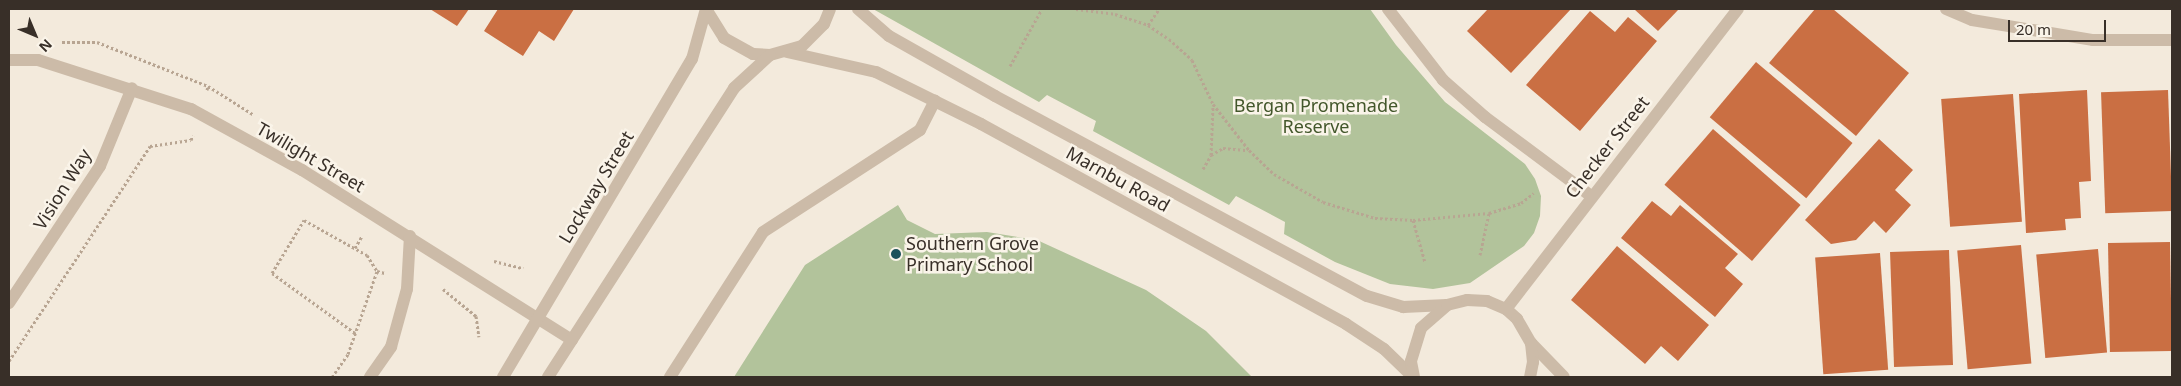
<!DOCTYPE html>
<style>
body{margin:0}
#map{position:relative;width:2181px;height:386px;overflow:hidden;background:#f3eadc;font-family:"Noto Sans",sans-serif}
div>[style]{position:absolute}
.green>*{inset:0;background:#b2c39b}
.building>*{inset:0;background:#ca6f43;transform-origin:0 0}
.path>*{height:3px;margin-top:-1.5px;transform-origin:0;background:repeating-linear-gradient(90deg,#b8a592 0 2.5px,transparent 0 5px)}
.minor>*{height:12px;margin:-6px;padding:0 6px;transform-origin:6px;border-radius:6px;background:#ccbba8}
.dots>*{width:14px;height:14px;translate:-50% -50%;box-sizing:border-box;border:2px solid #faf4e9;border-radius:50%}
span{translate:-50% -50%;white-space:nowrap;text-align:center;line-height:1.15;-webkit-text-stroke:5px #faf4e9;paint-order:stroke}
.park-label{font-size:18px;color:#43572b}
.street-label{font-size:18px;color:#382f28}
.poi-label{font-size:18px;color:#382f28}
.left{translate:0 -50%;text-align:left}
.frame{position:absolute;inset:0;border:10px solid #382f28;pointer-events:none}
.north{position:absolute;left:10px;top:10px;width:50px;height:50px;-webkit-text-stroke:4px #faf4e9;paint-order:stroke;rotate:135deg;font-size:14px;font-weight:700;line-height:20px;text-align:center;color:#382f28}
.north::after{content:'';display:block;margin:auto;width:18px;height:22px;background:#382f28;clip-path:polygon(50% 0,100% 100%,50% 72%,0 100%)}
.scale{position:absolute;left:2008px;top:20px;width:98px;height:22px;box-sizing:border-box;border:2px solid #382f28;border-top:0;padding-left:6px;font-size:15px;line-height:18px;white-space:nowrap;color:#382f28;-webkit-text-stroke:4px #faf4e9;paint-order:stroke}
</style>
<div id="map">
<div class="green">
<div style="clip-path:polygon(873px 9px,1370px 9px,1396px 45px,1445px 102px,1525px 164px,1535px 179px,1541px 196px,1540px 216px,1534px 233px,1524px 246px,1470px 283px,1433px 289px,1390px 284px,1335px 262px,1284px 234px,1285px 222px,1236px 196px,1229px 205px,1093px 131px,1096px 121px,1047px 95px,1039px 102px)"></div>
<div style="clip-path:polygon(898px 205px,907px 220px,935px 234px,987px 232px,1037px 240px,1146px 290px,1206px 331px,1252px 377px,734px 377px,805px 265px)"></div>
</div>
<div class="building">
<div style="clip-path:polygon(430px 9px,469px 9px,457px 26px)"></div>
<div style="clip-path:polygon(498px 9px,574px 9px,554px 41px,539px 31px,523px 56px,484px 31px)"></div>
<div style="clip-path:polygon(1488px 9px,1571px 9px,1511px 73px,1467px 31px)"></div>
<div style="clip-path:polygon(1634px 9px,1679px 9px,1658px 31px)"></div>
<div style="clip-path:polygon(1815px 9px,1833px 9px,1909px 73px,1856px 136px,1769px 63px)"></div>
<div style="clip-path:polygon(1590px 11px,1615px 32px,1628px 17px,1657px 41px,1580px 131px,1526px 85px)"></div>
<div style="left:1756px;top:62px;width:126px;height:72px;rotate:40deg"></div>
<div style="clip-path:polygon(2087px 90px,2091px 181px,2079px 182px,2081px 218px,2065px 219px,2066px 230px,2026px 233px,2019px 94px)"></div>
<div style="left:2168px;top:90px;width:121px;height:67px;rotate:88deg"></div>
<div style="left:2013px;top:94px;width:128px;height:72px;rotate:86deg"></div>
<div style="left:1713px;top:129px;width:116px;height:74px;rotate:41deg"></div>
<div style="clip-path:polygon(1879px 139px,1913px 170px,1895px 190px,1911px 205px,1886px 233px,1874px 221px,1856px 240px,1831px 244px,1805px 220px)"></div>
<div style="clip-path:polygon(1652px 201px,1671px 216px,1680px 205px,1738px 254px,1725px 268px,1743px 284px,1715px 317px,1621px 238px)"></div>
<div style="left:2170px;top:242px;width:109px;height:62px;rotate:89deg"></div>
<div style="left:2021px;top:245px;width:119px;height:64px;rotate:85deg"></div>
<div style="clip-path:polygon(1617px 246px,1709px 325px,1678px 361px,1661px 346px,1645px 364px,1571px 300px)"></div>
<div style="left:2098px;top:249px;width:104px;height:62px;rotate:85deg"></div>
<div style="left:1949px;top:250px;width:115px;height:59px;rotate:88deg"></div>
<div style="left:1880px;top:253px;width:117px;height:65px;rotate:86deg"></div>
</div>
<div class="path">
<div style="left:1076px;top:9px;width:39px;rotate:7deg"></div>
<div style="left:1115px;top:14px;width:35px;rotate:18deg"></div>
<div style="left:1148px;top:25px;width:25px;rotate:34deg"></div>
<div style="left:1169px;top:39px;width:31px;rotate:42deg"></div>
<div style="left:1192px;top:60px;width:49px;rotate:64.5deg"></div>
<div style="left:1213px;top:104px;width:58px;rotate:52deg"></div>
<div style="left:1249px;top:150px;width:35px;rotate:44deg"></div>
<div style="left:1274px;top:174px;width:56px;rotate:29.7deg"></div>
<div style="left:1323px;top:202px;width:54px;rotate:17.1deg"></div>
<div style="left:1375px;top:218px;width:38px;rotate:3deg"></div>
<div style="left:1413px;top:220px;width:76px;rotate:-5.3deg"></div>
<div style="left:1489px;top:213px;width:34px;rotate:-17deg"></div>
<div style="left:1521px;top:203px;width:16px;rotate:-38deg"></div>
<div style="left:1148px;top:25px;width:19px;rotate:-55deg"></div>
<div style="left:62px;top:42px;width:35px"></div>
<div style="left:97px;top:42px;width:119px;rotate:21.6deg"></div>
<div style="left:1010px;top:66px;width:65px;rotate:-60.7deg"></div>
<div style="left:207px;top:90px;width:4px;rotate:-76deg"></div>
<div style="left:208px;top:86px;width:54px;rotate:32.2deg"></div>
<div style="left:1211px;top:155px;width:14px;rotate:-30deg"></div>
<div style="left:1223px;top:148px;width:25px;rotate:5deg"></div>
<div style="left:1203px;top:169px;width:16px;rotate:-60deg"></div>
<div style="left:1211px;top:155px;width:50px;rotate:-87.7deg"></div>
<div style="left:1413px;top:220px;width:44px;rotate:74.1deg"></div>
<div style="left:355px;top:248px;width:14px;rotate:-60deg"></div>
<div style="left:1480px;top:255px;width:43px;rotate:-77.9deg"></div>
<div style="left:494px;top:261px;width:30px;rotate:14deg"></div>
<div style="left:443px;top:289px;width:43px;rotate:39.3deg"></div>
<div style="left:476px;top:316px;width:21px;rotate:82deg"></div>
<div style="left:355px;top:333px;width:102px;rotate:-144.1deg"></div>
<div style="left:272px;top:273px;width:62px;rotate:-58.9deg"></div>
<div style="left:304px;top:220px;width:72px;rotate:29.1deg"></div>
<div style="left:367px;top:255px;width:19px;rotate:58deg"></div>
<div style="left:9px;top:361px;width:257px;rotate:-56.7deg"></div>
<div style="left:150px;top:146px;width:41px;rotate:-8.3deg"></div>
<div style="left:191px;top:140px;width:5px;rotate:-68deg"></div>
<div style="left:332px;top:377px;width:28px;rotate:-55deg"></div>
<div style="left:348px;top:354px;width:88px;rotate:-70.7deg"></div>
<div style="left:377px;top:271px;width:8px;rotate:14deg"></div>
</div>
<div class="minor">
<div style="left:706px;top:9px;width:34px;rotate:58deg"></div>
<div style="left:724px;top:38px;width:33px;rotate:29deg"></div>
<div style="left:753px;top:54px;width:17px;rotate:3deg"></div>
<div style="left:770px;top:55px;width:33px;rotate:-16deg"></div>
<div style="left:802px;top:46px;width:31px;rotate:-45deg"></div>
<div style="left:824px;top:24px;width:16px;rotate:-68deg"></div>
<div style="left:858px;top:9px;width:41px;rotate:41.1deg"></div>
<div style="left:889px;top:36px;width:122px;rotate:29.5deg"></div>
<div style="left:995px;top:96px;width:422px;rotate:28.3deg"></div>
<div style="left:1367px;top:296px;width:38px;rotate:17deg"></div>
<div style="left:1403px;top:307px;width:44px;rotate:-2.6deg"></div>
<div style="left:1388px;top:9px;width:90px;rotate:52.2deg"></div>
<div style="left:1443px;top:80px;width:56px;rotate:41.4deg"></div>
<div style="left:1485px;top:117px;width:132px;rotate:36.7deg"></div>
<div style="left:1946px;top:9px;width:28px;rotate:23deg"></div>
<div style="left:1972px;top:20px;width:123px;rotate:9.4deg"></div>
<div style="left:2093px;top:40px;width:79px"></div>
<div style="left:787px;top:52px;width:91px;rotate:12.7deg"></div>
<div style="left:876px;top:72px;width:117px;rotate:26.3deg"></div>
<div style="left:981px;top:124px;width:416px;rotate:28.7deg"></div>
<div style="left:1346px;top:324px;width:45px;rotate:33.3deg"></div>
<div style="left:1384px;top:349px;width:40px;rotate:44deg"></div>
<div style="left:9px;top:60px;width:29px"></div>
<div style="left:38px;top:60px;width:161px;rotate:17.8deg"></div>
<div style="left:191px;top:109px;width:127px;rotate:28.8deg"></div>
<div style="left:302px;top:170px;width:319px;rotate:32.2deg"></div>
<div style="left:9px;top:303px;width:164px;rotate:-56.4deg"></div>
<div style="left:100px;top:166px;width:84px;rotate:-67.7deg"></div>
<div style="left:1506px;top:309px;width:379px;rotate:-52.3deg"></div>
<div style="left:1531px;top:343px;width:47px;rotate:45.9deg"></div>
<div style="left:370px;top:377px;width:37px;rotate:-55deg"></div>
<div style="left:391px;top:347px;width:60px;rotate:-74.6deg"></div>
<div style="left:407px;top:289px;width:53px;rotate:-86.8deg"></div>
<div style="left:503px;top:377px;width:370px;rotate:-59.3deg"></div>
<div style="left:692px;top:59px;width:52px;rotate:-74.4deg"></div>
<div style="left:548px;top:377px;width:344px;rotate:-57.2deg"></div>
<div style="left:734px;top:88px;width:49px;rotate:-42.5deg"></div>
<div style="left:670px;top:377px;width:172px;rotate:-57.3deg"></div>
<div style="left:763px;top:232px;width:187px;rotate:-33deg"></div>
<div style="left:920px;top:130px;width:33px;rotate:-63deg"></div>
<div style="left:1414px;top:377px;width:16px;rotate:-101deg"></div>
<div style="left:1411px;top:361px;width:34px;rotate:-73deg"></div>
<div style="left:1421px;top:328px;width:35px;rotate:-41deg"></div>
<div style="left:1447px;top:305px;width:21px;rotate:-14deg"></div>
<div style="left:1467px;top:300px;width:20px;rotate:3deg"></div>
<div style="left:1487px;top:301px;width:21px;rotate:23deg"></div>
<div style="left:1506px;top:309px;width:15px;rotate:42deg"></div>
<div style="left:1517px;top:319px;width:28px;rotate:60deg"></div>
<div style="left:1531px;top:343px;width:19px;rotate:84deg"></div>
<div style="left:1533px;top:362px;width:15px;rotate:101deg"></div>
</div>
<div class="dots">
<div style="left:896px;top:254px;background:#1c525b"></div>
</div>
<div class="park-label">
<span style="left:1316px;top:116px">Bergan Promenade<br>Reserve</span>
</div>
<div class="street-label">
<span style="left:1607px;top:147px;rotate:-52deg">Checker Street</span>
<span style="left:311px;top:157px;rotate:30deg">Twilight Street</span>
<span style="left:1118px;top:179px;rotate:29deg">Marnbu Road</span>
<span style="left:596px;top:187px;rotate:-59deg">Lockway Street</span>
<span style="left:62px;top:189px;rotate:-58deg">Vision Way</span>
</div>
<div class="poi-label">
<span class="left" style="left:906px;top:254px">Southern Grove<br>Primary School</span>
</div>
<div class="frame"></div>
<div class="north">N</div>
<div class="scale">20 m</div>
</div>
